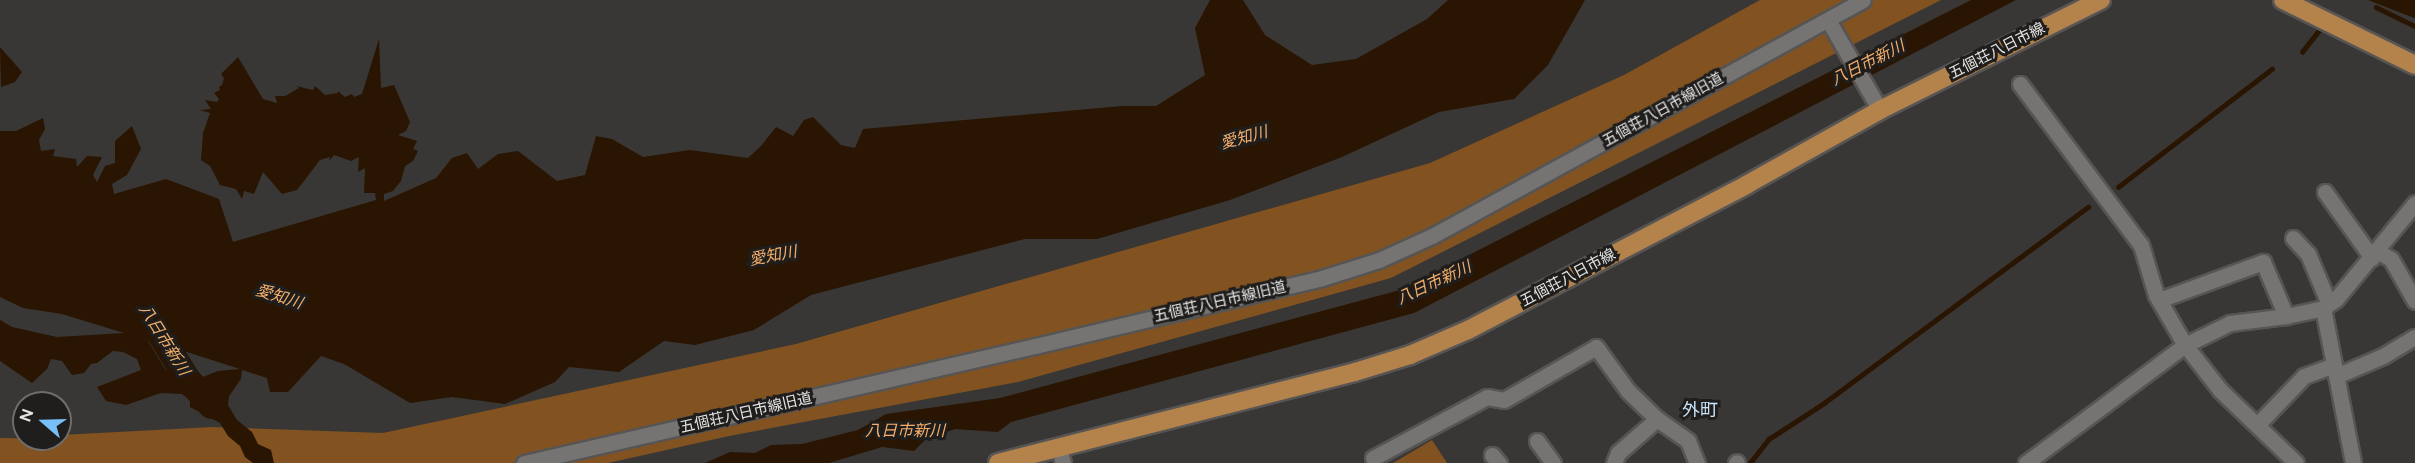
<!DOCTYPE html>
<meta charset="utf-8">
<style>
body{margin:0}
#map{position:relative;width:2415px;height:463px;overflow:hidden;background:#393735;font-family:Figtree,"Noto Sans JP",sans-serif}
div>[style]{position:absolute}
.green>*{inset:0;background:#825221}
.water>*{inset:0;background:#291501}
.stream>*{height:4.5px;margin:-2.25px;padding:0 2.25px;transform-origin:2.25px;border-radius:2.25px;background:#291501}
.river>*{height:26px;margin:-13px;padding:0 13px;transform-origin:13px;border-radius:13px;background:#291501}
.roads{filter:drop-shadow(2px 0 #575554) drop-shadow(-2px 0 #575554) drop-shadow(0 2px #575554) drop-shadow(0 -2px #575554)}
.minor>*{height:15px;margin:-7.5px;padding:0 7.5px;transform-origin:7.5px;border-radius:7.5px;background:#767472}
.major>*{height:18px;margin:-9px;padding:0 9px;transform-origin:9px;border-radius:9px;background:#b4824b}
span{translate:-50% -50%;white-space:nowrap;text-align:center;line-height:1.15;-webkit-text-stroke:6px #1f1e1d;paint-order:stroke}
.street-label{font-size:15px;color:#e5e4e3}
.water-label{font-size:16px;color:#f5af6b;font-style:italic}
.quarter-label{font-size:18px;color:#c8e2f7}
.north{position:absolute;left:12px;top:391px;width:60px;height:60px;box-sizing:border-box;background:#1f1e1d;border:2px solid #6e6d6c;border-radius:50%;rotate:290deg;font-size:16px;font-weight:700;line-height:24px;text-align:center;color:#e5e4e3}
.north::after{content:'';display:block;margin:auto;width:21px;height:27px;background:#78bff7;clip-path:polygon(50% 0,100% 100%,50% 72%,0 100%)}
</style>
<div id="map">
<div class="green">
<div style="clip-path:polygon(1760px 0,1941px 0,1391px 278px,1018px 382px,729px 436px,608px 463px,0 463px,0 438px,60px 439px,60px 435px,213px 427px,383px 433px,796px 344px,1430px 163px,1624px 75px)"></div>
<div style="clip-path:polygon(1432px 440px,1447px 463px,1393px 463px)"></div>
</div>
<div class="water">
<div style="clip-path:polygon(evenodd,1210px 0,1243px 0,1265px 35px,1312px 65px,1356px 59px,1427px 19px,1448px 0,1585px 0,1548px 65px,1514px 99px,1439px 112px,1342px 157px,1230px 200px,1097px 239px,1025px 239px,811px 295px,754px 330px,695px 345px,664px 341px,619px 372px,569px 367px,555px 382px,505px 404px,452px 397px,410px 403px,344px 364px,321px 356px,288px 392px,270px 392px,267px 378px,242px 370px,241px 379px,229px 396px,228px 405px,237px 420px,252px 432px,258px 444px,271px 450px,274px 463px,253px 463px,245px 457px,240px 446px,228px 436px,220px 423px,190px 407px,190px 400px,182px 394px,161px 393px,126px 405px,106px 401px,97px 387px,141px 370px,137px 359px,123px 352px,113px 351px,97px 363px,91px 364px,84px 373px,72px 375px,62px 361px,51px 359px,47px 369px,32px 383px,0 361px,0 320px,12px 327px,57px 337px,124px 333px,62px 314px,23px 308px,0 297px,0 131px,16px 131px,43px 118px,45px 129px,39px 140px,41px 151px,55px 149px,53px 156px,76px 159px,77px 167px,87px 156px,102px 157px,93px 175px,97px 182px,105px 166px,115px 163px,115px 141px,132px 126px,141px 149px,127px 175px,112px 184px,114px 194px,166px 179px,219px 199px,233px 242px,376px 200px,375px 193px,364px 193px,365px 168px,358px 172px,359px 157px,351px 161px,334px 155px,329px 161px,330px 157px,320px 160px,297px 190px,282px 194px,263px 172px,254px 194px,244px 191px,242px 199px,236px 189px,220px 185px,210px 166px,201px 160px,203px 133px,210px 113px,200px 110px,211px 109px,205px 100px,217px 102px,219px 99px,214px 93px,220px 90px,219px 87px,222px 85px,224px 78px,221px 74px,238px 57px,263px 99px,277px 103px,275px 96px,285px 96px,299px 88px,296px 86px,313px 90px,315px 86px,325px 95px,338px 93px,338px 91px,345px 97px,352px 94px,354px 97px,362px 94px,379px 39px,381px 88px,394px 85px,410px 122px,406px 131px,398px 135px,417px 141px,413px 149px,418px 151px,413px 161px,405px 166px,401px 181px,393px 191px,384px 194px,384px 201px,436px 178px,452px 158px,467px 153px,478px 169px,498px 154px,518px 151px,557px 181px,585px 175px,596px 136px,612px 139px,643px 157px,690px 150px,748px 158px,761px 146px,776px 127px,793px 136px,804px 120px,813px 117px,841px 145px,855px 148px,863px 129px,1122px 106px,1156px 106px,1205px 75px,1195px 28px,1210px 0,148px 341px,149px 340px,240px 369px,218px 371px,200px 378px,192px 372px,182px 393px,179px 382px,165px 369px,148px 341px)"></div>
<div style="clip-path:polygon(1971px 0,2016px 0,1414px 313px,1011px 422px,998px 432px,955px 429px,926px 439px,914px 451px,882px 447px,829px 463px,705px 463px,730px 452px,755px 453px,771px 445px,802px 444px,858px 430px,886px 414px,1000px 398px,1400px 290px)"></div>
<div style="clip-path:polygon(2368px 0,2415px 0,2415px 18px,2414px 18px)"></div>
<div style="clip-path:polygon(0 47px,22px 72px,15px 82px,1px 87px)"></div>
</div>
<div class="stream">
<div style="left:2376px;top:7px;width:43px;rotate:26deg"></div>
<div style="left:2302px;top:52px;width:29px;rotate:-52deg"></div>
<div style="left:2118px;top:187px;width:194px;rotate:-37.5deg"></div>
<div style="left:1750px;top:463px;width:31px;rotate:-52deg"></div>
<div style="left:1769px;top:439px;width:66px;rotate:-33.2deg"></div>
<div style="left:1824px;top:403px;width:329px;rotate:-36.6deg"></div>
</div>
<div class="river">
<div style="left:150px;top:318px;width:69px;rotate:58.6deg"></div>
<div style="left:186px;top:377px;width:38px;rotate:49deg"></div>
</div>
<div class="roads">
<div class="minor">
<div style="left:1828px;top:20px;width:104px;rotate:60deg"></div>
<div style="left:2020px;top:84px;width:201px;rotate:53.1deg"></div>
<div style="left:2141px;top:245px;width:52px;rotate:73.3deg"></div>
<div style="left:2156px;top:295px;width:58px;rotate:59.9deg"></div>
<div style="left:2185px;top:345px;width:57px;rotate:52.1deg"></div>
<div style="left:2220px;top:390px;width:105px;rotate:43.8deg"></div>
<div style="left:2325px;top:192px;width:81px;rotate:54.5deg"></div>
<div style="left:2293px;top:238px;width:22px;rotate:47deg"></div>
<div style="left:2308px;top:254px;width:54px;rotate:67.2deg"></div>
<div style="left:2377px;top:251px;width:16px;rotate:30deg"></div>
<div style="left:2391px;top:259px;width:48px;rotate:60.3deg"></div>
<div style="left:2159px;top:300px;width:111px;rotate:-20.1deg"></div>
<div style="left:2263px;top:262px;width:59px;rotate:66.9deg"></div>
<div style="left:2323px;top:308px;width:158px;rotate:79deg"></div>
<div style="left:2336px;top:376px;width:51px;rotate:-23.1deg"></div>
<div style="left:2383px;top:356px;width:37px;rotate:-31deg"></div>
<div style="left:2258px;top:424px;width:66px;rotate:-46.2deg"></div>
<div style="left:2304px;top:376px;width:32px;rotate:-20deg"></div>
<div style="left:1537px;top:441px;width:27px;rotate:54deg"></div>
<div style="left:1059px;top:448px;width:16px;rotate:75deg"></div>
<div style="left:1492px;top:455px;width:11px;rotate:49deg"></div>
<div style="left:1373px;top:458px;width:129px;rotate:-28.2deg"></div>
<div style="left:1487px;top:397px;width:17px;rotate:10deg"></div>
<div style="left:1504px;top:400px;width:106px;rotate:-29.9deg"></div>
<div style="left:1596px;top:347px;width:54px;rotate:54deg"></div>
<div style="left:1628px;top:391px;width:40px;rotate:44deg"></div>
<div style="left:1657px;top:419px;width:38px;rotate:35deg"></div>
<div style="left:1688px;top:441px;width:24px;rotate:68deg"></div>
<div style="left:524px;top:463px;width:524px;rotate:-12.9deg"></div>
<div style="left:1035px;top:346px;width:295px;rotate:-13.3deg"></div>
<div style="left:1322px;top:278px;width:60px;rotate:-17.5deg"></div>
<div style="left:1379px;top:260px;width:58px;rotate:-24.4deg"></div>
<div style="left:1432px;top:236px;width:491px;rotate:-28.7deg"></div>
<div style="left:1614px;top:463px;width:11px;rotate:-68deg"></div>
<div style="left:1618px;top:453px;width:52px;rotate:-41.1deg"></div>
<div style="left:1736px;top:463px;width:1px;rotate:-45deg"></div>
<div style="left:2026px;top:463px;width:198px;rotate:-36.6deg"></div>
<div style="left:2185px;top:345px;width:50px;rotate:-26.1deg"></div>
<div style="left:2230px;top:323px;width:56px;rotate:-7.1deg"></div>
<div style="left:2286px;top:316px;width:38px;rotate:-12deg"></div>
<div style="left:2323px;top:308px;width:16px;rotate:-35deg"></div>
<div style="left:2336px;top:299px;width:124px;rotate:-50.5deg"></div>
</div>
<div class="major">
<div style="left:2283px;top:0;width:147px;rotate:26.2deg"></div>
<div style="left:998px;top:463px;width:368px;rotate:-14.3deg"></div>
<div style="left:1355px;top:372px;width:58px;rotate:-17.2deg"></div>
<div style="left:1410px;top:355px;width:63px;rotate:-23.3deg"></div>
<div style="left:1468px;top:330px;width:314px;rotate:-27.5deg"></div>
<div style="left:1746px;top:185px;width:154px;rotate:-29.2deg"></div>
<div style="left:1880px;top:110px;width:247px;rotate:-26.5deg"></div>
</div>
</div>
<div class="street-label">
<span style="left:1997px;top:51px;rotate:-27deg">五個荘八日市線</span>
<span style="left:1663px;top:110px;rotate:-29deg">五個荘八日市線旧道</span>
<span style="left:1568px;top:278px;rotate:-28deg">五個荘八日市線</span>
<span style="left:1220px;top:302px;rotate:-13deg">五個荘八日市線旧道</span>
<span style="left:746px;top:413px;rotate:-13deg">五個荘八日市線旧道</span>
</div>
<div class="water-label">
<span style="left:1868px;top:63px;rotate:-27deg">八日市新川</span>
<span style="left:1244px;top:138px;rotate:-15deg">愛知川</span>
<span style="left:773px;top:256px;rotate:-10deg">愛知川</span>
<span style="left:1434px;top:283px;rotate:-25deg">八日市新川</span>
<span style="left:279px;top:297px;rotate:17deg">愛知川</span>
<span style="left:164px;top:340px;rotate:58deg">八日市新川</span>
<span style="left:905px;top:431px">八日市新川</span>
</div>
<div class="quarter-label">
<span style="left:1700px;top:410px">外町</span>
</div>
<div class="north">N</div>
</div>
